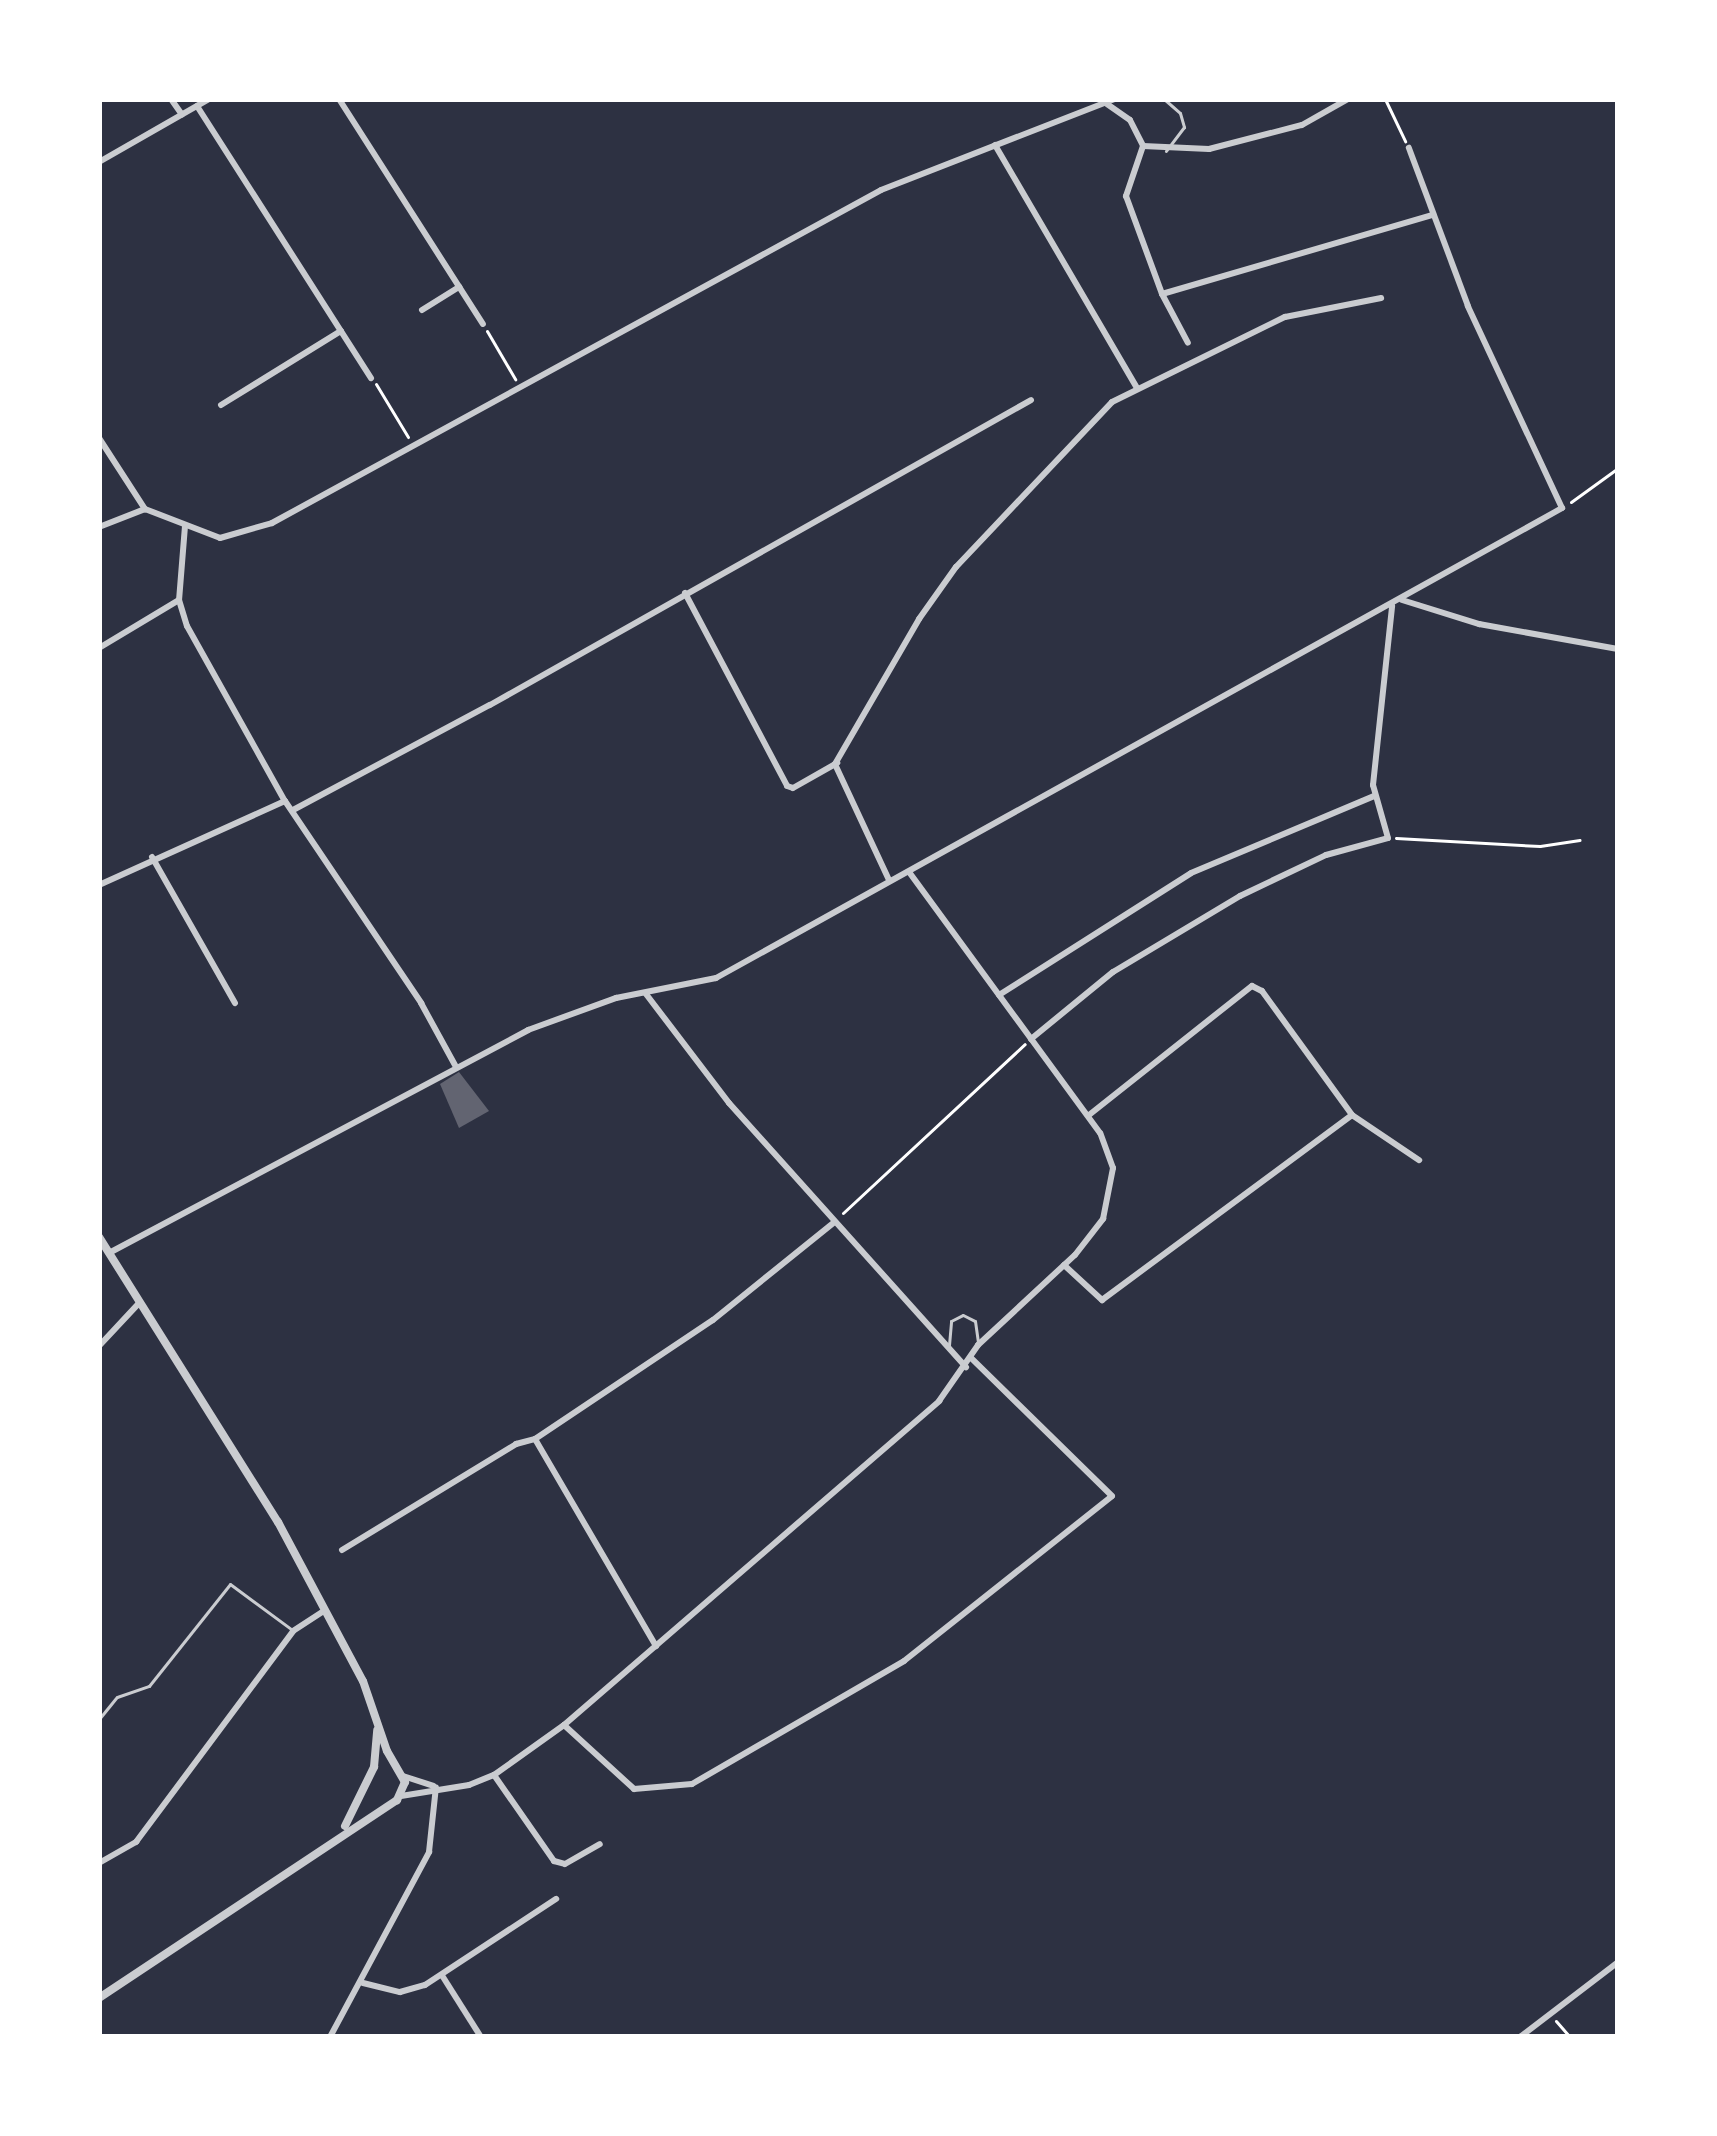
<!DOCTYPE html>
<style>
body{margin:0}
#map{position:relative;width:1717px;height:2136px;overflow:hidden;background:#2d3142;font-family:"Noto Serif",serif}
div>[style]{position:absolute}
.building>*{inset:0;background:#626471}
.path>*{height:3px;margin:-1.5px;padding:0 1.5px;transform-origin:1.5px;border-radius:1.5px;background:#fff}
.service>*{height:3px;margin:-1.5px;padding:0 1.5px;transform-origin:1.5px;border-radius:1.5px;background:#caccd0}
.minor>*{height:6px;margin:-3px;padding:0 3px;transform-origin:3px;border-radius:3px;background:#caccd0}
.tertiary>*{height:8px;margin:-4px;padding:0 4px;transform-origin:4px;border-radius:4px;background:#caccd0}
span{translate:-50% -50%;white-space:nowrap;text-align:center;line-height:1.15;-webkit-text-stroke:12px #fff;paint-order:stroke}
.frame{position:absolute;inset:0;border:102px solid #fff;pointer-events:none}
</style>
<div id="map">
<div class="building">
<div style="clip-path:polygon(459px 1072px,489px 1111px,459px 1128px,440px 1084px)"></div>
</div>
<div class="path">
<div style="left:1385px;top:99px;width:47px;rotate:64.5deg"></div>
<div style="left:487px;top:331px;width:56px;rotate:59.7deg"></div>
<div style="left:376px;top:384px;width:62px;rotate:58.9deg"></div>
<div style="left:1571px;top:502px;width:58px;rotate:-35.9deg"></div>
<div style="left:1396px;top:838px;width:144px;rotate:3.2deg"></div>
<div style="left:1540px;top:846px;width:40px;rotate:-8.5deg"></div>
<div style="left:843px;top:1213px;width:248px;rotate:-42.9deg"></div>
<div style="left:1556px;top:2021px;width:21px;rotate:49deg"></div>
</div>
<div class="service">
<div style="left:1164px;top:99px;width:21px;rotate:41deg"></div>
<div style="left:1180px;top:113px;width:15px;rotate:74deg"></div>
<div style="left:1184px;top:127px;width:30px;rotate:127deg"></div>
<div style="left:949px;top:1345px;width:24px;rotate:-85deg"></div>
<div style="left:951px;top:1321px;width:13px;rotate:-27deg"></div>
<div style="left:963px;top:1315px;width:13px;rotate:27deg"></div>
<div style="left:975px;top:1321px;width:22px;rotate:82deg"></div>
<div style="left:99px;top:1719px;width:28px;rotate:-51deg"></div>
<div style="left:117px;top:1697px;width:34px;rotate:-19deg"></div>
<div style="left:149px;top:1686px;width:130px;rotate:-51.5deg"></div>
<div style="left:230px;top:1584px;width:76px;rotate:36.4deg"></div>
</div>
<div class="minor">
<div style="left:171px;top:99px;width:19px;rotate:55deg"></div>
<div style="left:339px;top:99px;width:267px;rotate:57.4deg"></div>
<div style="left:1107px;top:104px;width:28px;rotate:35deg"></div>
<div style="left:1130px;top:120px;width:29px;rotate:63deg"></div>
<div style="left:197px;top:106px;width:323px;rotate:57.4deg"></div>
<div style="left:995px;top:145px;width:281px;rotate:59.7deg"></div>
<div style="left:1143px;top:146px;width:66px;rotate:2.6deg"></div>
<div style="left:1209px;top:149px;width:96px;rotate:-14.5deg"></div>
<div style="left:1302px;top:125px;width:53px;rotate:-29.5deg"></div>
<div style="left:1143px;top:146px;width:53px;rotate:108.8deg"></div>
<div style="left:1126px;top:196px;width:104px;rotate:69.8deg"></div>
<div style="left:1162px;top:294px;width:55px;rotate:62deg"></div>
<div style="left:99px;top:162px;width:127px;rotate:-29.8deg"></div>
<div style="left:1162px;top:294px;width:282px;rotate:-16.3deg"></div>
<div style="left:422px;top:310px;width:44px;rotate:-31.9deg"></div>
<div style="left:221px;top:405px;width:141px;rotate:-31.7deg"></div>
<div style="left:99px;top:438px;width:85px;rotate:57.1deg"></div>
<div style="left:185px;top:526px;width:74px;rotate:94.6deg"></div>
<div style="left:179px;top:600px;width:27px;rotate:73deg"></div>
<div style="left:187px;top:626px;width:201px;rotate:60.8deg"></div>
<div style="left:285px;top:801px;width:244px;rotate:56deg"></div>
<div style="left:421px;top:1003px;width:73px;rotate:61.3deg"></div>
<div style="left:99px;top:527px;width:49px;rotate:-21.4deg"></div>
<div style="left:145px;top:509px;width:80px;rotate:21.1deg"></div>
<div style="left:220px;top:538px;width:54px;rotate:-16.1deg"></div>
<div style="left:272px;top:523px;width:694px;rotate:-28.67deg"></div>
<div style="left:881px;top:190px;width:250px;rotate:-21.3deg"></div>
<div style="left:685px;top:593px;width:218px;rotate:62.1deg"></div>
<div style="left:787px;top:786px;width:6px;rotate:18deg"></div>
<div style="left:793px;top:788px;width:51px;rotate:-29.6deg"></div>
<div style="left:1402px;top:600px;width:81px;rotate:17.3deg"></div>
<div style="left:1479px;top:624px;width:141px;rotate:10.2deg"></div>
<div style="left:99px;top:648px;width:93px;rotate:-31deg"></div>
<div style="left:293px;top:810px;width:223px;rotate:-28.1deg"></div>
<div style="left:490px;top:705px;width:621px;rotate:-29.41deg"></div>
<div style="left:152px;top:857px;width:168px;rotate:60.4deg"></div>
<div style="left:889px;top:880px;width:128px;rotate:-115deg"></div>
<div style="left:835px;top:764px;width:168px;rotate:-59.9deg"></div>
<div style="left:919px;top:619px;width:64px;rotate:-54.6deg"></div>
<div style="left:956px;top:567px;width:227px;rotate:-46.6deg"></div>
<div style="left:1112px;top:402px;width:193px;rotate:-26.2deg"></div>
<div style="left:1285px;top:317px;width:98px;rotate:-11.2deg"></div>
<div style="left:99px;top:885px;width:204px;rotate:-24.3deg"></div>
<div style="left:646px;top:994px;width:137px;rotate:52.7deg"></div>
<div style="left:729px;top:1103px;width:355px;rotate:48.1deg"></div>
<div style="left:999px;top:995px;width:227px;rotate:-32.4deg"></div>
<div style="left:1191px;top:873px;width:199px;rotate:-22.8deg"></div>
<div style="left:1031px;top:1039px;width:106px;rotate:-39.3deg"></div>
<div style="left:1113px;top:972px;width:148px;rotate:-30.9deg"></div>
<div style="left:1240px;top:896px;width:95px;rotate:-25.5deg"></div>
<div style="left:1326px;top:855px;width:64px;rotate:-15.3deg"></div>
<div style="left:1388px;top:838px;width:55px;rotate:-105.8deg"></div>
<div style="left:1373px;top:785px;width:180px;rotate:-83.9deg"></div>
<div style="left:1089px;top:1115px;width:208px;rotate:-38.4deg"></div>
<div style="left:1252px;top:986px;width:11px;rotate:27deg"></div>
<div style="left:1262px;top:991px;width:153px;rotate:54deg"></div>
<div style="left:109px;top:1253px;width:475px;rotate:-28deg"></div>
<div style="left:528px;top:1030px;width:94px;rotate:-20deg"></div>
<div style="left:616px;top:998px;width:102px;rotate:-11.3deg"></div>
<div style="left:716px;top:978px;width:968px;rotate:-29.05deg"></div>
<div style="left:1562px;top:508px;width:223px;rotate:-115deg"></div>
<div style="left:1468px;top:306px;width:169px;rotate:-110.5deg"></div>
<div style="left:1064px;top:1265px;width:52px;rotate:42.6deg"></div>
<div style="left:1102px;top:1300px;width:311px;rotate:-36.5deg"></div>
<div style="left:1352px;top:1115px;width:81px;rotate:33.9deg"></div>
<div style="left:99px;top:1346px;width:60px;rotate:-47deg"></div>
<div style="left:535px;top:1439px;width:240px;rotate:59.7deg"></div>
<div style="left:342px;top:1550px;width:204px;rotate:-31.3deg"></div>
<div style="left:516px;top:1444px;width:20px;rotate:-15deg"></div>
<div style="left:535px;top:1439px;width:214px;rotate:-33.8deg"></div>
<div style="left:713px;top:1320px;width:154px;rotate:-38.9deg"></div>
<div style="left:564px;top:1725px;width:95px;rotate:42.4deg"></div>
<div style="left:634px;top:1789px;width:58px;rotate:-4.9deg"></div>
<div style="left:692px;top:1784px;width:245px;rotate:-30.1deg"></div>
<div style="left:904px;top:1661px;width:265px;rotate:-38.4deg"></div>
<div style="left:1112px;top:1496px;width:197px;rotate:-135.6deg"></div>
<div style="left:494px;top:1775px;width:105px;rotate:55.1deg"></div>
<div style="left:554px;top:1861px;width:11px;rotate:15deg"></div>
<div style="left:565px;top:1864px;width:40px;rotate:-29.7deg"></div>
<div style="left:403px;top:1776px;width:32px;rotate:18deg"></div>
<div style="left:401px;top:1796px;width:69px;rotate:-9.2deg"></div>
<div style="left:469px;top:1785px;width:27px;rotate:-22deg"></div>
<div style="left:494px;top:1775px;width:86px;rotate:-35.5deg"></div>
<div style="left:564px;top:1725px;width:496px;rotate:-40.8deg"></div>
<div style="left:939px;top:1401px;width:68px;rotate:-55.1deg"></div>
<div style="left:978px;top:1345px;width:132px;rotate:-42.9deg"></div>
<div style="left:1075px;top:1255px;width:46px;rotate:-52.1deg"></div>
<div style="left:1103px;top:1219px;width:52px;rotate:-78.9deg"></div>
<div style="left:1113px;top:1168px;width:37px;rotate:-110deg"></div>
<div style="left:1100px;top:1133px;width:323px;rotate:-126.2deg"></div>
<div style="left:99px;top:1863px;width:43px;rotate:-29.6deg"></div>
<div style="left:136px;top:1842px;width:263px;rotate:-53.3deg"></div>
<div style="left:293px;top:1631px;width:38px;rotate:-33deg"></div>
<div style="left:443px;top:1977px;width:71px;rotate:57.7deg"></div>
<div style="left:363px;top:1983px;width:38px;rotate:14deg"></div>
<div style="left:400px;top:1992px;width:26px;rotate:-16deg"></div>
<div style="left:425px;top:1985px;width:157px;rotate:-33.3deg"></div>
<div style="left:330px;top:2037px;width:210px;rotate:-61.8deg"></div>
<div style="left:429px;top:1852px;width:65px;rotate:-83.9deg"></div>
<div style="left:1520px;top:2037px;width:123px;rotate:-37.4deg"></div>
</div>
<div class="tertiary">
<div style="left:99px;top:1237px;width:337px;rotate:57.9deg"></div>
<div style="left:278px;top:1522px;width:180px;rotate:61.9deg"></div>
<div style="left:363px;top:1681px;width:74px;rotate:71.1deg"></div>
<div style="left:387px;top:1751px;width:36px;rotate:60deg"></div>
<div style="left:405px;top:1782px;width:20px;rotate:114deg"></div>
<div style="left:397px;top:1800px;width:358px;rotate:146.4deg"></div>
<div style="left:345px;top:1826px;width:66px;rotate:-63.8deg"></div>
<div style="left:374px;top:1767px;width:37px;rotate:-85deg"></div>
</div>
<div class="frame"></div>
</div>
